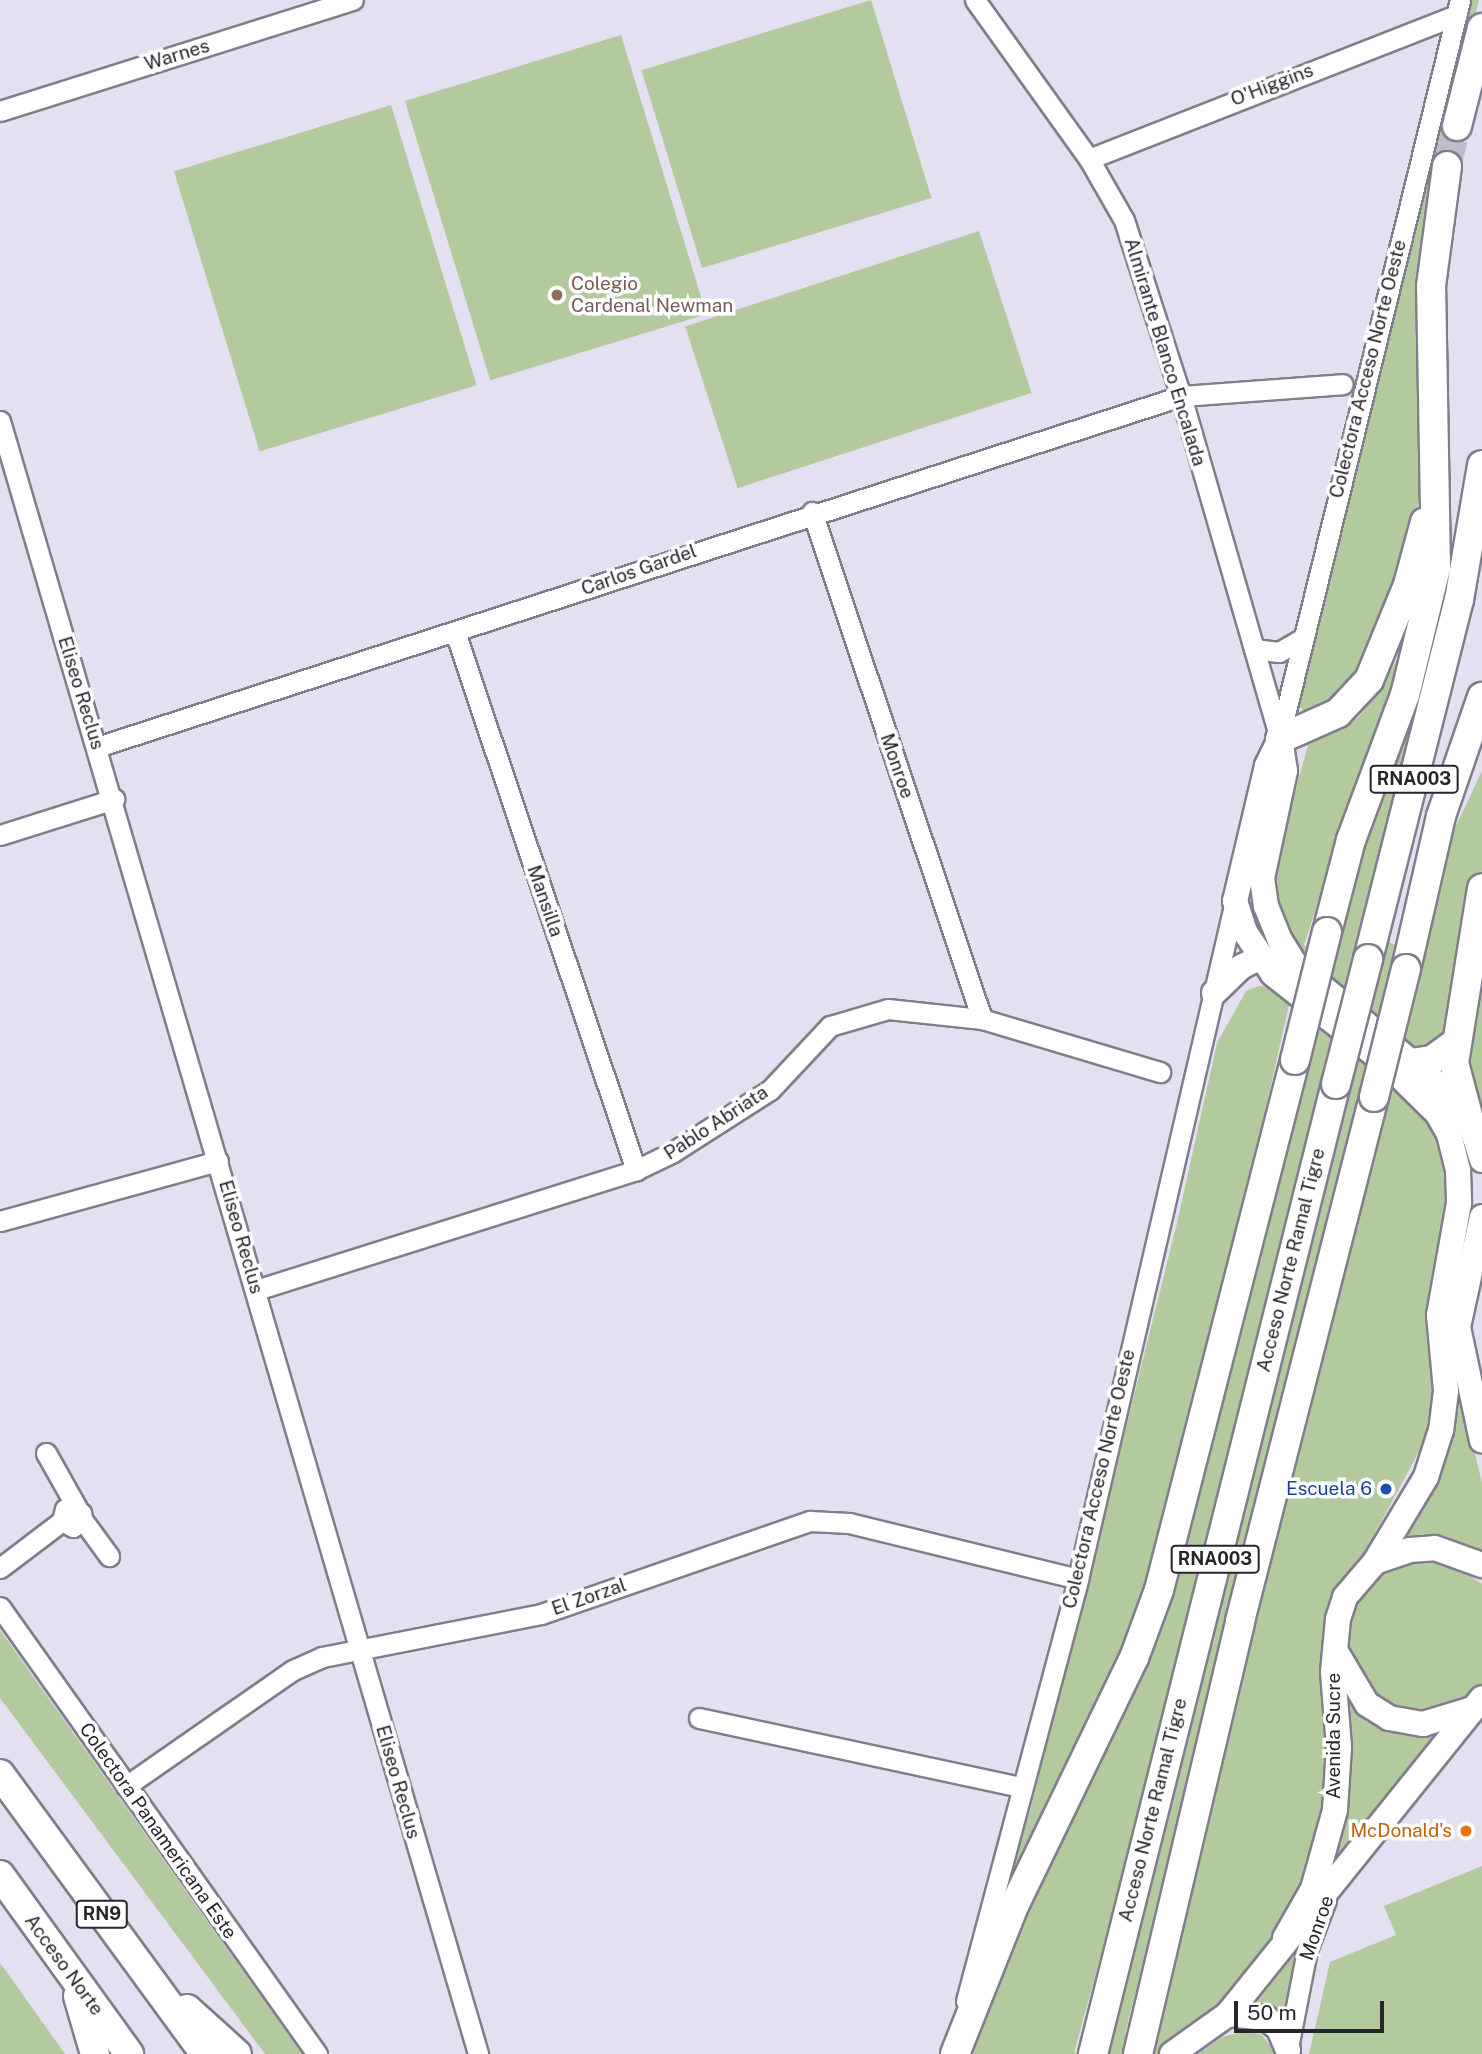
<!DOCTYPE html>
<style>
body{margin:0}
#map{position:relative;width:1482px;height:2054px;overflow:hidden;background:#e5e0f1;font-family:"Public Sans",sans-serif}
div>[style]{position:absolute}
.green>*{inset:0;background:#b2ca9e;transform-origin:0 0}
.highway-tunnel>*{height:28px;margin-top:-14px;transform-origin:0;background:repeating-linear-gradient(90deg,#bfbbca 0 28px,transparent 0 42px)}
.roads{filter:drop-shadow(2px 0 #817d8c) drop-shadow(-2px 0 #817d8c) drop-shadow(0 2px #817d8c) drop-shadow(0 -2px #817d8c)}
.minor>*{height:19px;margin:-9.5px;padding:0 9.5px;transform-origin:9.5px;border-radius:9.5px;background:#fff}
.major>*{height:24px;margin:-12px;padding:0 12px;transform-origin:12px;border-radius:12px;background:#fff}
.highway>*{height:28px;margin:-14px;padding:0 14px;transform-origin:14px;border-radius:14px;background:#fff}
.bridges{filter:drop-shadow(2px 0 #817d8c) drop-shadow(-2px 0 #817d8c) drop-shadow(0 2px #817d8c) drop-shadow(0 -2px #817d8c)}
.highway-bridge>*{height:28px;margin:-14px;padding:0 14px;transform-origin:14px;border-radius:14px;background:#fff}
.dots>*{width:19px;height:19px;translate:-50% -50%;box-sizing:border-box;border:4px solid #fff;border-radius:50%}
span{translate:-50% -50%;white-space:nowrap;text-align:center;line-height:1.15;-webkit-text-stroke:7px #fff;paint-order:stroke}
.shield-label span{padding:2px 5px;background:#fff;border:2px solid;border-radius:5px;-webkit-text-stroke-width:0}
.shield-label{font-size:18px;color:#27252c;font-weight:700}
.street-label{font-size:19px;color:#27252c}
.education-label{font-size:19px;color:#785e54}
.left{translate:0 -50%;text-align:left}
.transit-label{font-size:19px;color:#164399}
.right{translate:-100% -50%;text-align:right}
.food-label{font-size:19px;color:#c56008}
.scale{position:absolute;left:1234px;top:2001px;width:150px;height:32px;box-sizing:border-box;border:4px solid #27252c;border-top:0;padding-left:9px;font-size:21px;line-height:24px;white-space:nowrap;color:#27252c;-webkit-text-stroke:5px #fff;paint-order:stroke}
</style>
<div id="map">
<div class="green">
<div style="left:871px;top:0;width:207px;height:240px;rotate:73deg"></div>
<div style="clip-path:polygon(1472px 0,1479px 0,1429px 202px,1423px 481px,1405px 561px,1374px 657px,1341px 701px,1306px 713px,1295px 702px)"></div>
<div style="left:621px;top:35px;width:292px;height:226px;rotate:73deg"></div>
<div style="left:391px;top:105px;width:293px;height:227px;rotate:73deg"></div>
<div style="left:979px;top:231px;width:170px;height:309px;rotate:72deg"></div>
<div style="clip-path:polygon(1419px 629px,1336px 847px,1304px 945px,1323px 961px,1354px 851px,1424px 672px,1432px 672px,1346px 992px,1298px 949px,1277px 911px,1270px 881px,1309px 742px,1358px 718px,1383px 686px,1407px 640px)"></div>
<div style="clip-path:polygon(1482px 771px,1482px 870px,1457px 1029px,1426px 1057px,1399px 1039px,1453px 832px)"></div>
<div style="clip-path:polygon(1385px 940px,1397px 946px,1125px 2034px,1149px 2025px,1390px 1074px,1435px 1119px,1456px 1202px,1434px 1424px,1330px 1616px,1331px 1745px,1324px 1827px,1303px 1889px,1259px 1958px,1215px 2011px,1161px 2054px,973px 2054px,1016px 1941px,1123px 1711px,1311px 1012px,1337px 1030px,1173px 1694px,1074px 2053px,1104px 2039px)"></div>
<div style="clip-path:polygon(1259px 986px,1277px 987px,1291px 996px,1251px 1174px,1126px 1665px,1004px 1897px,1030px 1811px,1177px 1223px,1217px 1043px,1246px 991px)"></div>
<div style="clip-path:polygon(1482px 991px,1482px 1106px,1470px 1090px,1468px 1052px)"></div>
<div style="clip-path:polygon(1461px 1396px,1482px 1483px,1482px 1556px,1454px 1541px,1411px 1536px,1392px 1543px,1433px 1493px)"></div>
<div style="clip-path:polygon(1407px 1559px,1444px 1559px,1482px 1584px,1482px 1686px,1461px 1704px,1425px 1713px,1388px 1704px,1361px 1679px,1347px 1644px,1352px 1607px,1374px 1576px)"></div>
<div style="clip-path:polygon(0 1630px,302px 2054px,265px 2054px,0 1698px)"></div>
<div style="clip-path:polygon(1343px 1692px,1355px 1709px,1392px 1731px,1439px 1739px,1329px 1868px)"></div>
<div style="clip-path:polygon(1482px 1866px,1482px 2054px,1309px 2054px,1330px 1962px,1396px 1935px,1384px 1906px)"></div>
<div style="clip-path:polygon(1298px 1950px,1287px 2015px,1257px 2002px)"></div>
<div style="clip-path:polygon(0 1963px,16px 1985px,65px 2054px,0 2054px)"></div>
<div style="clip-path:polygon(1246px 2031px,1262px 2035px,1276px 2054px,1198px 2054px,1222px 2037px)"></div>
</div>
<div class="highway-tunnel">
<div style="left:1447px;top:166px;width:41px;rotate:-76deg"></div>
</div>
<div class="roads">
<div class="minor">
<div style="left:975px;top:0;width:196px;rotate:54.4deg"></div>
<div style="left:1089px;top:159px;width:70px;rotate:60.2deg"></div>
<div style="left:1124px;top:220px;width:185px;rotate:72.1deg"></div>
<div style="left:1181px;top:396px;width:357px;rotate:73.9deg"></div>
<div style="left:0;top:111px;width:370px;rotate:-17.5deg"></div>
<div style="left:1089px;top:159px;width:395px;rotate:-21.4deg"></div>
<div style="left:0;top:421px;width:1702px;rotate:73.68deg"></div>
<div style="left:812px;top:512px;width:535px;rotate:71.46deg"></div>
<div style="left:455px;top:632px;width:568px;rotate:71.41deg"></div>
<div style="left:1254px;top:649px;width:25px;rotate:7deg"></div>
<div style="left:1279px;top:652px;width:24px;rotate:-30deg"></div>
<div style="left:1281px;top:731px;width:753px;rotate:-76.24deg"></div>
<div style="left:97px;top:747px;width:1139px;rotate:-17.94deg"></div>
<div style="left:1181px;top:396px;width:162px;rotate:-4.2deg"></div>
<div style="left:0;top:835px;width:120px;rotate:-17.5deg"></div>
<div style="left:0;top:1221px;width:226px;rotate:-15.4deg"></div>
<div style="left:256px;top:1290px;width:398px;rotate:-17.5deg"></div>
<div style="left:636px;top:1170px;width:41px;rotate:-25.9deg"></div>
<div style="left:673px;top:1152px;width:115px;rotate:-32.6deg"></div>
<div style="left:770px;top:1090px;width:88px;rotate:-46.8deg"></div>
<div style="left:830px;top:1026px;width:60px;rotate:-16.3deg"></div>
<div style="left:888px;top:1009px;width:95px;rotate:6.1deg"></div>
<div style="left:982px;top:1019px;width:186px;rotate:16.6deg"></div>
<div style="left:46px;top:1453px;width:63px;rotate:60.6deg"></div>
<div style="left:82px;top:1519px;width:46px;rotate:53.9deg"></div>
<div style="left:0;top:1568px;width:78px;rotate:-37.2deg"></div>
<div style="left:62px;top:1521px;width:12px;rotate:-76deg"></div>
<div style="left:65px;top:1509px;width:5px;rotate:-22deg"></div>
<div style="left:70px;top:1507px;width:13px;rotate:29deg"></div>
<div style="left:81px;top:1513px;width:6px;rotate:81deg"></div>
<div style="left:82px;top:1519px;width:12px;rotate:138deg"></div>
<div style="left:73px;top:1527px;width:13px;rotate:-151deg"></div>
<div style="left:0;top:1607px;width:548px;rotate:54.66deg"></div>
<div style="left:699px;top:1718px;width:329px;rotate:12.1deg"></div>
<div style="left:126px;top:1786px;width:203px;rotate:-34.8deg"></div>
<div style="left:293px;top:1670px;width:32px;rotate:-24deg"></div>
<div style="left:322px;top:1657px;width:223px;rotate:-11.1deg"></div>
<div style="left:541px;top:1614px;width:285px;rotate:-19.1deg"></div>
<div style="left:810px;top:1521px;width:39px;rotate:3deg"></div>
<div style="left:849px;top:1523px;width:236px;rotate:13.7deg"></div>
<div style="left:966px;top:2001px;width:437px;rotate:-75.1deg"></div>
<div style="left:1078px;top:1579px;width:696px;rotate:-76.96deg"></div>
<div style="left:1287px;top:2053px;width:105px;rotate:-79deg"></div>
<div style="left:1307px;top:1950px;width:53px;rotate:-69.2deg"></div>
</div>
<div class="major">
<div style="left:1280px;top:739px;width:30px;rotate:116deg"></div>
<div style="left:1267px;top:766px;width:139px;rotate:103.3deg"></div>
<div style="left:1235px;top:901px;width:33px;rotate:72deg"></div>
<div style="left:1245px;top:932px;width:50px;rotate:56.3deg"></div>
<div style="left:1273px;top:974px;width:148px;rotate:38.4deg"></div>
<div style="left:1389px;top:1066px;width:67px;rotate:44.4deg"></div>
<div style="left:1437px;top:1113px;width:24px;rotate:60deg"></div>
<div style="left:1449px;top:1134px;width:38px;rotate:76deg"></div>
<div style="left:1458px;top:1171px;width:32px;rotate:88deg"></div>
<div style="left:1459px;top:1203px;width:114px;rotate:100.1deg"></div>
<div style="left:1439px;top:1315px;width:76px;rotate:84.7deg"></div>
<div style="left:1446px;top:1391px;width:39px;rotate:97deg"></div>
<div style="left:1441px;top:1430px;width:49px;rotate:107.7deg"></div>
<div style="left:1426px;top:1477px;width:99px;rotate:121deg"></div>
<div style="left:1280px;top:739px;width:32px;rotate:81deg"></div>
<div style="left:1285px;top:771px;width:109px;rotate:102.1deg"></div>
<div style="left:1262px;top:878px;width:28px;rotate:82deg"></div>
<div style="left:1266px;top:906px;width:37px;rotate:68deg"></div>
<div style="left:1280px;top:940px;width:28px;rotate:58deg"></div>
<div style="left:1295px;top:964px;width:203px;rotate:40.2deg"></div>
<div style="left:1450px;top:1095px;width:31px;rotate:52deg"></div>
<div style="left:1469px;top:1119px;width:43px;rotate:72.4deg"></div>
<div style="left:1214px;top:993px;width:37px;rotate:-44deg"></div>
<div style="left:1241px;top:967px;width:20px;rotate:-27deg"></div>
<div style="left:1259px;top:958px;width:15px;rotate:8deg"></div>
<div style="left:1482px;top:1217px;width:113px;rotate:102.3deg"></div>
<div style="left:1458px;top:1327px;width:116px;rotate:78.1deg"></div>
<div style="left:1338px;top:1655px;width:57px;rotate:59.4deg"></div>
<div style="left:1367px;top:1704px;width:26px;rotate:32deg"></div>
<div style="left:1389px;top:1718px;width:35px;rotate:10deg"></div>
<div style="left:1423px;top:1724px;width:48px;rotate:-16.9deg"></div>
<div style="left:1285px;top:1938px;width:56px;rotate:-60.3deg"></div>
<div style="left:1313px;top:1889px;width:82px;rotate:-74.4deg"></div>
<div style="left:1335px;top:1810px;width:63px;rotate:-86.4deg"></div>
<div style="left:1339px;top:1747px;width:75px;rotate:-94.6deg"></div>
<div style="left:1333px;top:1672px;width:53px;rotate:-84.6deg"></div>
<div style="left:1338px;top:1619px;width:23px;rotate:-72deg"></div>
<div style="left:1345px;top:1597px;width:46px;rotate:-49.4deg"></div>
<div style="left:1375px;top:1562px;width:36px;rotate:-19deg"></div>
<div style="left:1409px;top:1550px;width:26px;rotate:-4deg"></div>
<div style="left:1435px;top:1548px;width:50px;rotate:19.9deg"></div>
<div style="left:1228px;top:2014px;width:38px;rotate:6deg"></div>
<div style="left:1266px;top:2018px;width:17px;rotate:40deg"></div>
<div style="left:1279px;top:2029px;width:23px;rotate:67deg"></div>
<div style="left:1172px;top:2054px;width:69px;rotate:-35.5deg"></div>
<div style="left:1228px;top:2014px;width:405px;rotate:-51.2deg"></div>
</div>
<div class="highway">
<div style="left:1457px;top:126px;width:101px;rotate:-75.7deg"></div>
<div style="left:1280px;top:739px;width:64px;rotate:-24.1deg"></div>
<div style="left:1338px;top:713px;width:45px;rotate:-46.8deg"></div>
<div style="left:1369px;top:680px;width:103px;rotate:-67.7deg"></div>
<div style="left:1408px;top:585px;width:65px;rotate:-74.9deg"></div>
<div style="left:1327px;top:932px;width:95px;rotate:-75.4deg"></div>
<div style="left:1351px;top:840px;width:155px;rotate:-69.6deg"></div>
<div style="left:1405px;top:695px;width:131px;rotate:-76.3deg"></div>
<div style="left:1436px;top:568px;width:282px;rotate:-91deg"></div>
<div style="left:1431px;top:286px;width:121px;rotate:-82.4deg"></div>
<div style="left:1368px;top:959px;width:370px;rotate:-75.8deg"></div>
<div style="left:1459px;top:600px;width:137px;rotate:-80.3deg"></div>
<div style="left:1406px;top:969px;width:157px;rotate:-77.1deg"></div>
<div style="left:1441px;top:816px;width:126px;rotate:-71deg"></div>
<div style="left:1389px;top:1066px;width:43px;rotate:-7.9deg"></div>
<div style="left:1432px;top:1060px;width:31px;rotate:-36deg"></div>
<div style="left:1469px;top:1119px;width:58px;rotate:-105deg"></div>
<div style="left:1454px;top:1063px;width:177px;rotate:-80.9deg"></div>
<div style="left:0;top:1774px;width:347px;rotate:53.8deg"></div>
<div style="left:0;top:1875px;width:221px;rotate:54.2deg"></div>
<div style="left:78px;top:1996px;width:60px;rotate:73.7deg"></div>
<div style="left:187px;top:2009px;width:67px;rotate:42deg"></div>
<div style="left:955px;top:2054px;width:159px;rotate:-68.3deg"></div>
<div style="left:1014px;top:1906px;width:276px;rotate:-64.2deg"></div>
<div style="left:1134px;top:1658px;width:72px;rotate:-69.8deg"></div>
<div style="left:1159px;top:1590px;width:547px;rotate:-75.61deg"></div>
<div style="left:1093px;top:2054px;width:1000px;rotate:-75.94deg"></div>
<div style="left:1138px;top:2054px;width:445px;rotate:-76.7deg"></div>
<div style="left:1240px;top:1621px;width:541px;rotate:-75.66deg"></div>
</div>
</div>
<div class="bridges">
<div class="highway-bridge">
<div style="left:1295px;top:1060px;width:132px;rotate:-76deg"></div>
<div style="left:1336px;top:1084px;width:129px;rotate:-75.6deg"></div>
<div style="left:1374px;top:1097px;width:132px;rotate:-76deg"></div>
</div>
</div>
<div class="dots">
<div style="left:557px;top:295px;background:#8d6e63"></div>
<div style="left:1386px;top:1489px;background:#1a4fb4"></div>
<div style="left:1466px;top:1831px;background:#e8710a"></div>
</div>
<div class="shield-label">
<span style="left:1414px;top:779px">RNA003</span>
<span style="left:1215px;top:1559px">RNA003</span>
<span style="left:102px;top:1914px">RN9</span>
</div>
<div class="street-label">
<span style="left:177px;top:55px;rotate:-17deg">Warnes</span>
<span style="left:1272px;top:85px;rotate:-21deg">O'Higgins</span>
<span style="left:1165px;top:352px;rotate:73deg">Almirante Blanco Encalada</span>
<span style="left:1368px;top:369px;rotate:-76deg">Colectora Acceso Norte Oeste</span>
<span style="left:639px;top:570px;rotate:-19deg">Carlos Gardel</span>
<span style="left:81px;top:693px;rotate:73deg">Eliseo Reclus</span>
<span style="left:897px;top:766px;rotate:71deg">Monroe</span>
<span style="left:545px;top:901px;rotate:71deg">Mansilla</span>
<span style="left:716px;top:1123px;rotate:-33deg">Pablo Abriata</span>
<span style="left:241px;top:1237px;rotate:74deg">Eliseo Reclus</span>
<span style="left:1291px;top:1260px;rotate:-76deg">Acceso Norte Ramal Tigre</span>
<span style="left:1099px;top:1479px;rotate:-77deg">Colectora Acceso Norte Oeste</span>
<span style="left:589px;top:1597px;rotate:-19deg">El Zorzal</span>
<span style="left:1334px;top:1736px;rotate:-90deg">Avenida Sucre</span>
<span style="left:398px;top:1782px;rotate:74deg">Eliseo Reclus</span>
<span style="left:1153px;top:1810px;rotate:-76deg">Acceso Norte Ramal Tigre</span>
<span style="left:158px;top:1831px;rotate:55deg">Colectora Panamericana Este</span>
<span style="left:1317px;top:1928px;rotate:-71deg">Monroe</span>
<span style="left:64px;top:1965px;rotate:54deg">Acceso Norte</span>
</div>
<div class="education-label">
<span class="left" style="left:571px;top:295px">Colegio<br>Cardenal Newman</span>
</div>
<div class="transit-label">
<span class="right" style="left:1372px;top:1489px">Escuela 6</span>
</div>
<div class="food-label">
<span class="right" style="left:1452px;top:1831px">McDonald's</span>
</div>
<div class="scale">50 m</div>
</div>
